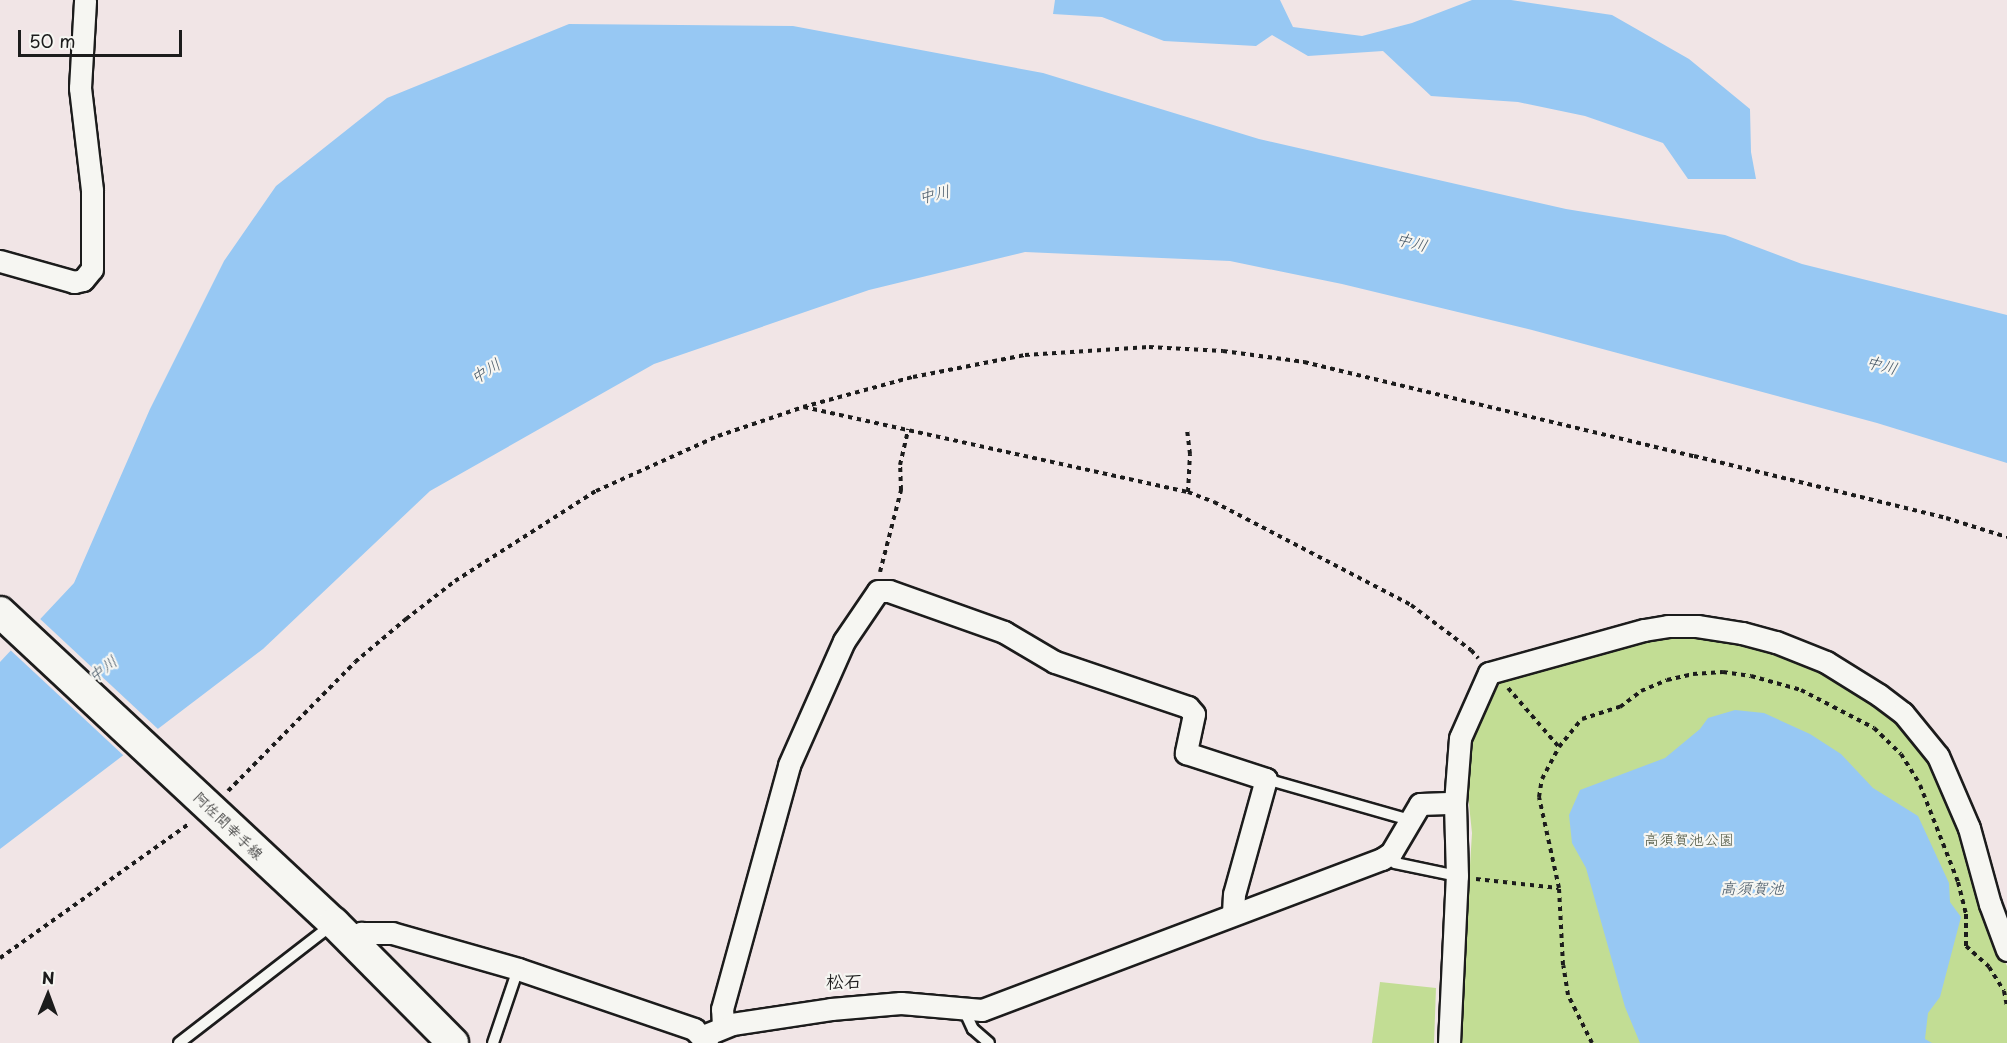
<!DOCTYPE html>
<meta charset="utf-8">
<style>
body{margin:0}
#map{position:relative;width:2007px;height:1043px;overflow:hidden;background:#f1e5e6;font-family:"Playpen Sans","Klee One",sans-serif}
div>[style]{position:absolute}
.green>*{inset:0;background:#c2dd94}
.water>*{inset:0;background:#97c8f3}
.pier>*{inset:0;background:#f1e5e6;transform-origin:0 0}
.path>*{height:4px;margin-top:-2px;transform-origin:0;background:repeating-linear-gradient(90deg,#1c1c1c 0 4.5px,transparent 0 9px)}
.roads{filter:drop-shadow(2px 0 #1c1c1c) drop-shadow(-2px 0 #1c1c1c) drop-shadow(0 2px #1c1c1c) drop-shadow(0 -2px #1c1c1c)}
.lane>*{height:10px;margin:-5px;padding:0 5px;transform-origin:5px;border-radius:5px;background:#f6f6f2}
.street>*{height:21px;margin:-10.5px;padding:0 10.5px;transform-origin:10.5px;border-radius:10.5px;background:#f6f6f2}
.secondary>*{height:30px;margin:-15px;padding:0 15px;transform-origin:15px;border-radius:15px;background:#f6f6f2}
span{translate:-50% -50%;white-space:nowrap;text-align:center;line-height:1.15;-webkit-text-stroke:4.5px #f6f6f2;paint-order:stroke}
.street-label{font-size:15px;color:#1c1c1c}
.park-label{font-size:15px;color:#4e5640}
.water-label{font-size:16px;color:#475867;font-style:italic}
.quarter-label{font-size:18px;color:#1c1c1c;font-weight:700}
.north{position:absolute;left:18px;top:965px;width:60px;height:60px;-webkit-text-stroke:4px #f6f6f2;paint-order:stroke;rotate:1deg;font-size:16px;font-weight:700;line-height:24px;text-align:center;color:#1c1c1c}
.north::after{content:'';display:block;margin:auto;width:21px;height:27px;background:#1c1c1c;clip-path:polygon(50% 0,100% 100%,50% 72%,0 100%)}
.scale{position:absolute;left:18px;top:30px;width:164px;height:27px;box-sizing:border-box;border:3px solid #1c1c1c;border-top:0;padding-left:8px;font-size:18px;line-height:21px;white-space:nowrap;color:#1c1c1c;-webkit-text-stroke:4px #f6f6f2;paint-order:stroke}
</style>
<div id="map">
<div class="green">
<div style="clip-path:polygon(1688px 633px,1740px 640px,1805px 659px,1887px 710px,1928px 758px,1948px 799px,1994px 939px,2007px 966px,2007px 1043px,1459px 1043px,1472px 833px,1468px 795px,1467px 752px,1497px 688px,1504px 676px,1662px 635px)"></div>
<div style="clip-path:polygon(1380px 982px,1436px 988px,1434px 1043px,1372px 1043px)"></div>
</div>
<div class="water">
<div style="clip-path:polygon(1055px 0,1280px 0,1293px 27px,1362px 36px,1412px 23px,1472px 0,1511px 0,1612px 15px,1689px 59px,1750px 109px,1751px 152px,1756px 179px,1688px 179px,1663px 143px,1585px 116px,1518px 102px,1431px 96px,1383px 51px,1308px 56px,1272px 35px,1256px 46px,1164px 41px,1102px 17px,1053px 14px)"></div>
<div style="clip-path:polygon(569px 24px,793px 26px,1043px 73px,1259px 139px,1566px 209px,1725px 235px,1802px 264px,2007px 315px,2007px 463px,1877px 423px,1532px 330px,1342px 284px,1230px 261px,1025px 252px,869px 290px,654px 364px,430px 491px,263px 649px,0 849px,0 662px,74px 583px,150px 409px,224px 261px,276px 186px,387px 98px)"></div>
<div style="clip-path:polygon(1735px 710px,1764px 713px,1810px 734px,1841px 754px,1873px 788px,1918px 816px,1949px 883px,1950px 902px,1961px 917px,1940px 997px,1928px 1013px,1925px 1039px,1932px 1043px,1640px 1043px,1625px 1007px,1586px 868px,1572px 843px,1569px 815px,1580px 790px,1665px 758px,1700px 729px,1708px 718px)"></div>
</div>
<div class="pier">
<div style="left:38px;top:617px;width:167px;height:43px;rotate:43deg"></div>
</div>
<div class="path">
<div style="left:804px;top:407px;width:393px;rotate:12.5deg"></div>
<div style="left:1188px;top:492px;width:38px;rotate:-87deg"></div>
<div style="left:1190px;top:454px;width:23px;rotate:-97deg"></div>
<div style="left:1188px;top:492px;width:28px;rotate:21deg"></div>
<div style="left:1214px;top:502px;width:222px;rotate:27.6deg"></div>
<div style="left:1411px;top:605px;width:75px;rotate:36.9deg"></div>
<div style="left:1471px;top:650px;width:11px;rotate:49deg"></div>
<div style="left:880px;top:572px;width:85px;rotate:-75.6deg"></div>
<div style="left:901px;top:490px;width:25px;rotate:-92deg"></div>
<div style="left:900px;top:465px;width:37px;rotate:-77deg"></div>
<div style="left:1508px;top:688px;width:78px;rotate:49.2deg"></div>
<div style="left:228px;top:791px;width:181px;rotate:-45.4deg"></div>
<div style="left:355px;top:662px;width:67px;rotate:-40.1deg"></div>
<div style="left:406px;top:619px;width:62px;rotate:-37.8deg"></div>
<div style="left:455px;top:581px;width:167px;rotate:-32.6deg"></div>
<div style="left:596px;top:491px;width:134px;rotate:-24.3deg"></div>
<div style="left:718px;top:436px;width:90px;rotate:-18.8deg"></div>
<div style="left:803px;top:407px;width:114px;rotate:-15.3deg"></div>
<div style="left:913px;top:377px;width:114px;rotate:-11.1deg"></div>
<div style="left:1025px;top:355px;width:124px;rotate:-3.7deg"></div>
<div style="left:1149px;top:347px;width:74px;rotate:3.1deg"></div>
<div style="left:1223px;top:351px;width:82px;rotate:7.7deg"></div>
<div style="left:1304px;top:362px;width:401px;rotate:13.6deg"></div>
<div style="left:1694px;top:456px;width:260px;rotate:13.8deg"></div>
<div style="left:1946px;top:518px;width:64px;rotate:17.3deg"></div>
<div style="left:1476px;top:879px;width:83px;rotate:6.2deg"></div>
<div style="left:0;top:958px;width:233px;rotate:-35.4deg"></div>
<div style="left:1592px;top:1043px;width:54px;rotate:-116.6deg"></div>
<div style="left:1568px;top:995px;width:30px;rotate:-99deg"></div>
<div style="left:1563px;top:965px;width:77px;rotate:-93deg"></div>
<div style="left:1559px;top:888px;width:93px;rotate:-102.4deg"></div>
<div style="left:1539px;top:797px;width:18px;rotate:-81deg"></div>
<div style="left:1542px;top:779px;width:36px;rotate:-62deg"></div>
<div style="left:1559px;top:747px;width:36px;rotate:-51deg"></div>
<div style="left:1582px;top:719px;width:40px;rotate:-18deg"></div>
<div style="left:1620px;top:707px;width:26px;rotate:-37deg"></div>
<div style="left:1641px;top:691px;width:28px;rotate:-23deg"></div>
<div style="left:1667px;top:680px;width:27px;rotate:-13deg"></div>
<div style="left:1693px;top:674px;width:30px;rotate:-4deg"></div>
<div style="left:1723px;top:672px;width:28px;rotate:8deg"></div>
<div style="left:1751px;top:676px;width:52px;rotate:15.6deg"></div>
<div style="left:1801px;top:690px;width:82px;rotate:27.5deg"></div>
<div style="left:1874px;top:728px;width:37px;rotate:44deg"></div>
<div style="left:1901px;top:754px;width:36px;rotate:58deg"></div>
<div style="left:1920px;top:785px;width:104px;rotate:68.6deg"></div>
<div style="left:1958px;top:882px;width:33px;rotate:76deg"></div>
<div style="left:1966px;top:914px;width:32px;rotate:90deg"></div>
<div style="left:1966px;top:946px;width:31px;rotate:42deg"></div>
<div style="left:1989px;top:967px;width:28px;rotate:58deg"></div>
<div style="left:2004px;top:991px;width:15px;rotate:79deg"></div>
</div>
<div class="roads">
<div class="lane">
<div style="left:1266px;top:779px;width:150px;rotate:15.9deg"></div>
<div style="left:1387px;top:855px;width:11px;rotate:45deg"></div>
<div style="left:1395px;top:863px;width:63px;rotate:11.8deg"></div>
<div style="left:964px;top:1010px;width:21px;rotate:65deg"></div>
<div style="left:973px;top:1029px;width:21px;rotate:41deg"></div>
<div style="left:179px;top:1043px;width:195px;rotate:-37.7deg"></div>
<div style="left:493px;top:1043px;width:78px;rotate:-71.3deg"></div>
</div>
<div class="street">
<div style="left:0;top:261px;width:77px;rotate:15.8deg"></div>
<div style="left:74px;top:282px;width:9px;rotate:-13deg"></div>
<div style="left:83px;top:280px;width:14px;rotate:-51deg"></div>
<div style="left:92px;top:269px;width:79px;rotate:-90deg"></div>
<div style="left:92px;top:190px;width:103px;rotate:-96.7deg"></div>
<div style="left:80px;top:88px;width:88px;rotate:-86.7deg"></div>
<div style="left:350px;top:939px;width:13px;rotate:-29deg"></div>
<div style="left:361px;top:933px;width:31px"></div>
<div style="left:392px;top:933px;width:131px;rotate:15.9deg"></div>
<div style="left:518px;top:969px;width:186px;rotate:18.8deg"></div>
<div style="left:694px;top:1029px;width:19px;rotate:47deg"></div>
<div style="left:723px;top:1026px;width:17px;rotate:-93deg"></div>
<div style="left:722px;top:1009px;width:253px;rotate:-74.6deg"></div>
<div style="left:789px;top:765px;width:136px;rotate:-66.1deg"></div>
<div style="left:844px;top:641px;width:60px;rotate:-55.8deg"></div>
<div style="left:878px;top:591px;width:11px"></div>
<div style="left:889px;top:591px;width:122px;rotate:19.6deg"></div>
<div style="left:1004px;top:632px;width:59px;rotate:30.5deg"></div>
<div style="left:1055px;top:662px;width:140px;rotate:18.7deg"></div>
<div style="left:1188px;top:707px;width:9px;rotate:49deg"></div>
<div style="left:1194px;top:714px;width:40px;rotate:102deg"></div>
<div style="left:1186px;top:753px;width:84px;rotate:18deg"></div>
<div style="left:1266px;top:779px;width:119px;rotate:105.5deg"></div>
<div style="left:1234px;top:894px;width:20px;rotate:93deg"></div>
<div style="left:703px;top:1036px;width:31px;rotate:-22deg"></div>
<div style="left:732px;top:1024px;width:100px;rotate:-8.6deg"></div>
<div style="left:831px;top:1009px;width:70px;rotate:-4.9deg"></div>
<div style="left:901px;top:1003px;width:81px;rotate:4.9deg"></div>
<div style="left:982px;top:1010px;width:428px;rotate:-20.7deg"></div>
<div style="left:1382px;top:859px;width:11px;rotate:-34deg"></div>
<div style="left:1391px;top:853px;width:57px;rotate:-59.4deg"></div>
<div style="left:1420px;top:804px;width:35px;rotate:-2deg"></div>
<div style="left:1455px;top:803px;width:65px;rotate:-85.6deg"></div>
<div style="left:1460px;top:738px;width:71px;rotate:-66deg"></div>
<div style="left:1489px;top:673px;width:161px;rotate:-15.5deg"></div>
<div style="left:1644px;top:630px;width:24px;rotate:-9deg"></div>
<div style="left:1668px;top:626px;width:29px"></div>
<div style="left:1697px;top:626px;width:46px;rotate:8.8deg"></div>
<div style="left:1742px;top:633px;width:35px;rotate:15deg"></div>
<div style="left:1776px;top:642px;width:54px;rotate:21.8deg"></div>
<div style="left:1826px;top:662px;width:62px;rotate:31.9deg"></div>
<div style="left:1879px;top:695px;width:30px;rotate:37deg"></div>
<div style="left:1903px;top:713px;width:55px;rotate:50.9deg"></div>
<div style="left:1938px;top:756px;width:78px;rotate:66.7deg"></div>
<div style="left:1969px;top:828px;width:79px;rotate:74.6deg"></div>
<div style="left:1990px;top:904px;width:49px;rotate:69.7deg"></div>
<div style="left:1449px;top:1043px;width:167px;rotate:-87.3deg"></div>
<div style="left:1457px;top:876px;width:73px;rotate:-91.6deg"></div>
</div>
<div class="secondary">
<div style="left:0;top:612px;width:456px;rotate:43deg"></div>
<div style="left:334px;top:923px;width:169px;rotate:45.2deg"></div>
</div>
</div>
<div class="street-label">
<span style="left:229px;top:825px;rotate:44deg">阿佐間幸手線</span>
</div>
<div class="park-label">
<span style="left:1689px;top:839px">高須賀池公園</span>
</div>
<div class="water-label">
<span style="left:934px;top:193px;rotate:-13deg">中川</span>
<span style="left:1412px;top:241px;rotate:15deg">中川</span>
<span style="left:1882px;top:364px;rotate:15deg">中川</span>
<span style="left:485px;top:370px;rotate:-32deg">中川</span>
<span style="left:102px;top:668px;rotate:-38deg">中川</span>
<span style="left:1752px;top:887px">高須賀池</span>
</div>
<div class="quarter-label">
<span style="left:844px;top:981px">松石</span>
</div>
<div class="north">N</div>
<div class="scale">50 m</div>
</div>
